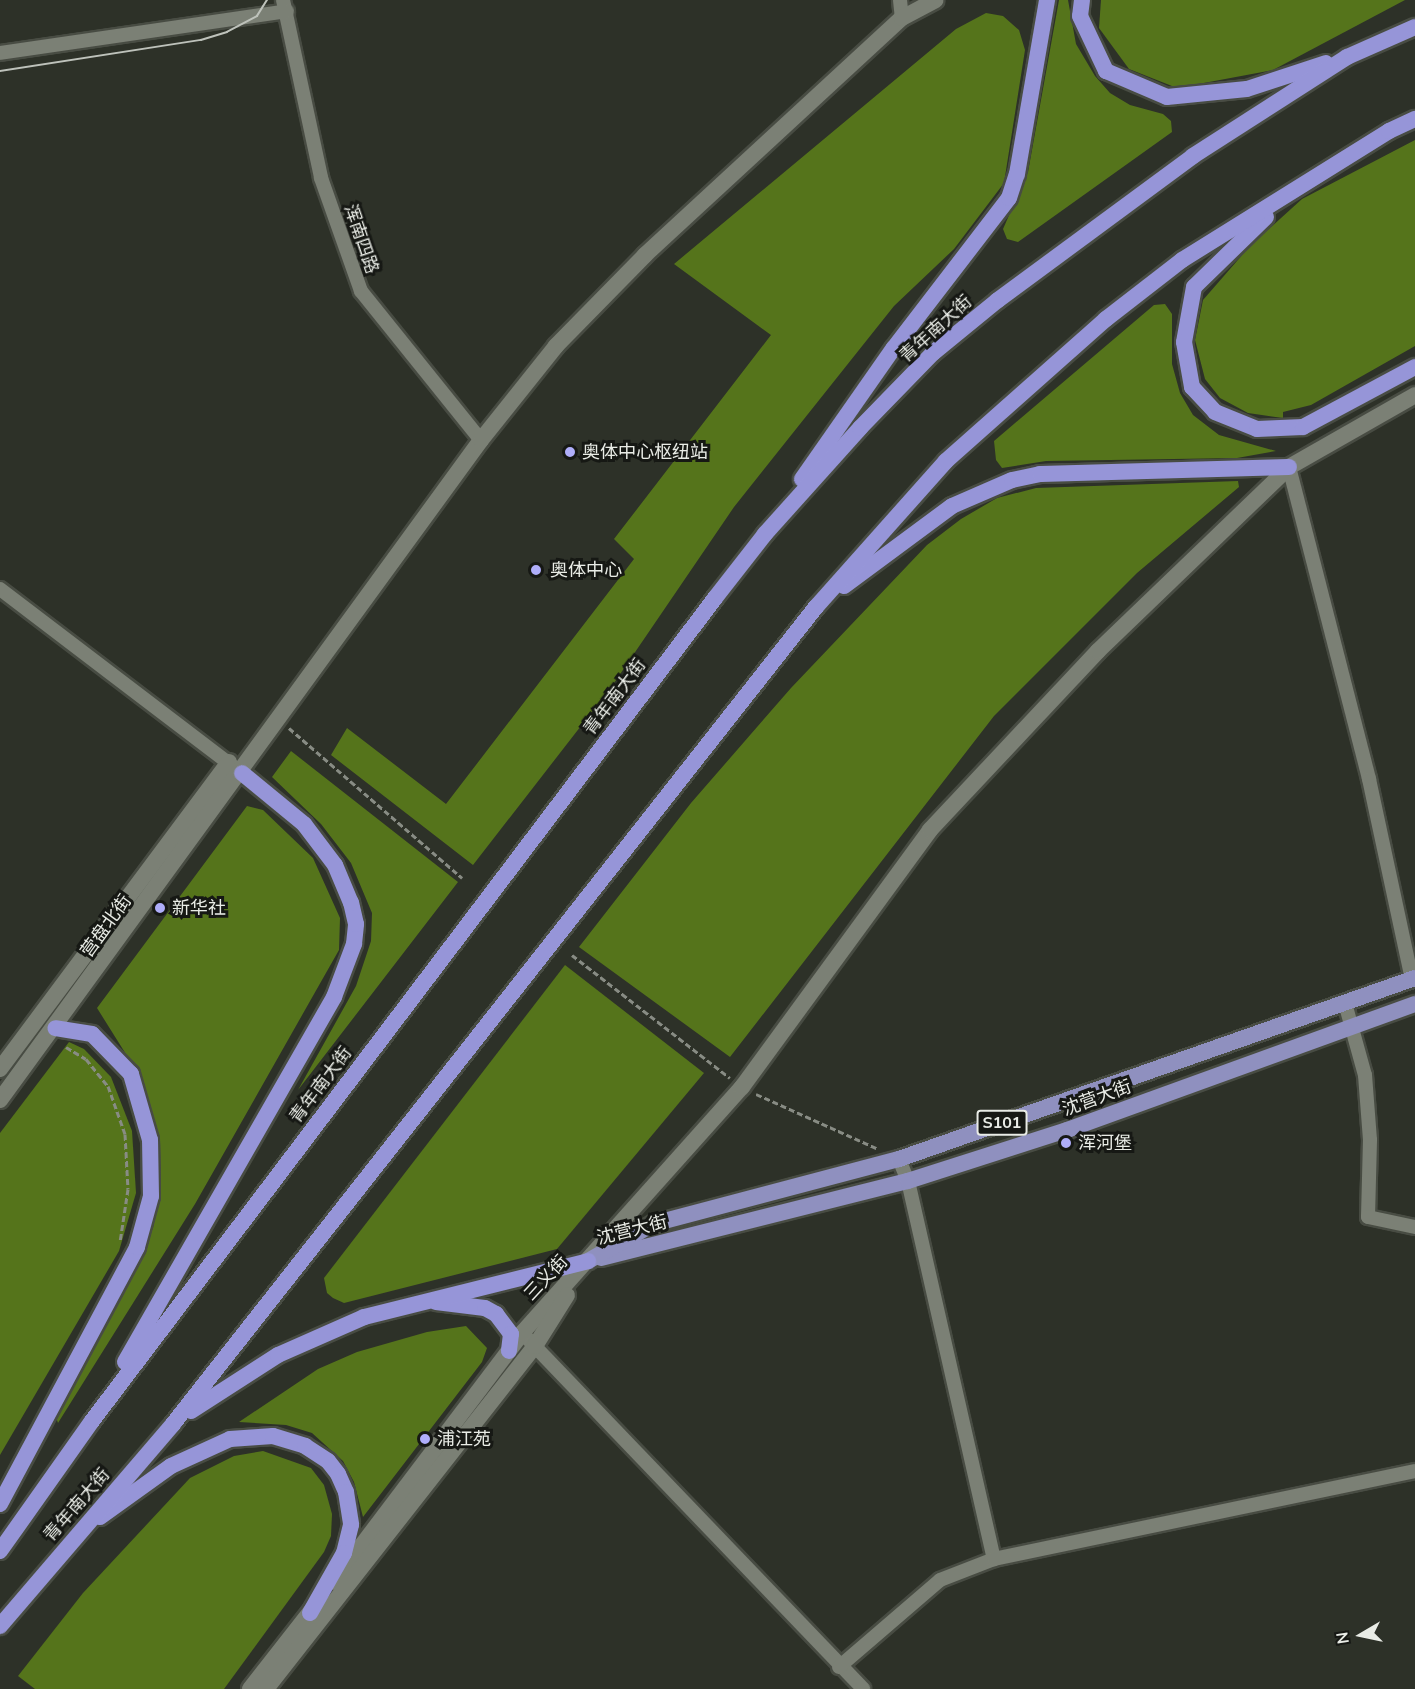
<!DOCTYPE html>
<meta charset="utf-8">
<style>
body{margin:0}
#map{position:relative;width:1415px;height:1689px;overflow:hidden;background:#2d3128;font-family:"Nunito Sans","Noto Sans SC",sans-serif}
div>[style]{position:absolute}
.forest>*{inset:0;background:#55741b}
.path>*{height:3px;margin-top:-1.5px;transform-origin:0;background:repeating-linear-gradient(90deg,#888c84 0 6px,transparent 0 9px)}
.roads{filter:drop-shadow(2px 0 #484c43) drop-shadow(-2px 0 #484c43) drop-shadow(0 2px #484c43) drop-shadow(0 -2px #484c43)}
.minor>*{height:14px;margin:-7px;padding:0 7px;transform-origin:7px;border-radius:7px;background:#7b8075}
.tertiary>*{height:16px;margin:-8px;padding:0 8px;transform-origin:8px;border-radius:8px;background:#7b8075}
.primary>*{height:16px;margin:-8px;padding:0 8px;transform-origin:8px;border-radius:8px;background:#8f90bf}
.trunk>*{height:16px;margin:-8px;padding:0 8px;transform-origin:8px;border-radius:8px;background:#9695d8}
.tram>*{height:1.5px;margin:-0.75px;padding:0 0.75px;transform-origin:0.75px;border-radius:0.75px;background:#bec2bb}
.dots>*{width:16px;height:16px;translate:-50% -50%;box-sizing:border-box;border:3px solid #161814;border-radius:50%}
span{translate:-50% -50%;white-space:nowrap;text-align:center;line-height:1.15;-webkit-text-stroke:6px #161814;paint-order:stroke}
.shield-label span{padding:2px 4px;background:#161814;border:2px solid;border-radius:4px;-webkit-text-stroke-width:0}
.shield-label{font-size:16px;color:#e9ece6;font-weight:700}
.street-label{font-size:18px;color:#e9ece6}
.poi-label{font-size:18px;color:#e9ece6}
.left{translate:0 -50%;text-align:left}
.north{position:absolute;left:1331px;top:1605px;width:60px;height:60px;-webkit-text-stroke:4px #161814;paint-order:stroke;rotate:261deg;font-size:16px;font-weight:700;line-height:24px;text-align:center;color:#e9ece6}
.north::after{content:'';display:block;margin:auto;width:21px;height:27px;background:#e9ece6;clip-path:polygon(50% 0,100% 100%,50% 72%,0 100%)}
</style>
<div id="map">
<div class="forest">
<div style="clip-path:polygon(1059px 0,1068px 0,1076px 44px,1095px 76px,1110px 93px,1130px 105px,1163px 114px,1171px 121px,1172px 132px,1018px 242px,1007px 239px,1003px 229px,1028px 172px)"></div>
<div style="clip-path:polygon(1101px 0,1405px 0,1273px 70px,1177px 88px,1129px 69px,1099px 28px)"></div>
<div style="clip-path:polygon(986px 13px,1003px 16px,1019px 30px,1025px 50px,1004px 183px,954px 249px,894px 306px,734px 507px,612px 686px,473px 865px,331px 755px,347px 728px,446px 804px,634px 559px,614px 539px,771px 335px,674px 264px,956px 29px)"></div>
<div style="clip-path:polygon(1415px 140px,1415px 346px,1311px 405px,1283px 412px,1283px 418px,1248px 413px,1220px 398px,1205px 379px,1195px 340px,1203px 300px,1250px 246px,1302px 199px)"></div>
<div style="clip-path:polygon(1165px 304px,1172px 314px,1172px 364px,1180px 393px,1193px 415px,1219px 435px,1276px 451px,1237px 458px,1046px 461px,1002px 468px,996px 460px,994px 441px,1154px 305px)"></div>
<div style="clip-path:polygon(1238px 481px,1239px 487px,1137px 573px,994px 716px,730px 1057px,579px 947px,691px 803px,791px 688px,927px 545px,961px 519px,997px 498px,1036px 488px)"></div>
<div style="clip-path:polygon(291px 751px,458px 882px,298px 1090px,356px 986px,371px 941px,372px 913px,351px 863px,321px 824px,272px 777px)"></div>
<div style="clip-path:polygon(247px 806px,263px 810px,313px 858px,340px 918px,339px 950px,195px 1204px,58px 1423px,56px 1417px,65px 1391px,153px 1228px,159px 1192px,160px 1154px,148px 1098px,139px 1075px,97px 1008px)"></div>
<div style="clip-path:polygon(565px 965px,704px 1073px,557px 1249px,344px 1303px,333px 1298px,327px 1293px,324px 1278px)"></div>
<div style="clip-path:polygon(69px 1042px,84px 1049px,111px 1077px,132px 1131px,136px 1193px,119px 1251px,0 1455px,0 1133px)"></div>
<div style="clip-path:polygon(466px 1326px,487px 1348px,482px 1362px,363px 1517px,354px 1482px,343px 1461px,312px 1433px,286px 1425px,239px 1422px,318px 1369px,357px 1352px,427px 1332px)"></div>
<div style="clip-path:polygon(263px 1451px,311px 1468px,324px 1485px,332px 1514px,331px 1536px,324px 1552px,224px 1689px,35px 1689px,18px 1676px,83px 1593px,190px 1478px,234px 1456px)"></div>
</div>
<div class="path">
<div style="left:289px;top:728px;width:229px;rotate:40.9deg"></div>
<div style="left:572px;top:955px;width:200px;rotate:37.9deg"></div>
<div style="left:66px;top:1047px;width:23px;rotate:31deg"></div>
<div style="left:86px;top:1059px;width:35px;rotate:51deg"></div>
<div style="left:108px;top:1086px;width:51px;rotate:70.5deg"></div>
<div style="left:125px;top:1134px;width:55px;rotate:86.9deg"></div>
<div style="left:128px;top:1189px;width:54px;rotate:98.6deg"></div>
<div style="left:756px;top:1094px;width:132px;rotate:24.2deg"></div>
</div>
<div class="roads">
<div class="minor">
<div style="left:283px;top:0;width:182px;rotate:77.9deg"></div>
<div style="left:321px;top:178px;width:120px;rotate:70.5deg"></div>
<div style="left:361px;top:291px;width:191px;rotate:51.2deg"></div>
<div style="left:900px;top:0;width:18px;rotate:84deg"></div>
<div style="left:0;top:53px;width:290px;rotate:-8.3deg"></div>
<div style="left:1289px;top:467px;width:322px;rotate:75.6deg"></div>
<div style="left:1369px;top:779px;width:205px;rotate:77.9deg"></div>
<div style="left:0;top:589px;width:295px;rotate:37.3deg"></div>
<div style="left:1345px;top:1003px;width:75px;rotate:74.5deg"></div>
<div style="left:1365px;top:1075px;width:65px;rotate:85.6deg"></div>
<div style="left:1370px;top:1140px;width:77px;rotate:91.5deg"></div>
<div style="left:1368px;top:1217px;width:48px;rotate:12deg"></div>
<div style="left:899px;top:1159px;width:24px;rotate:68deg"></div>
<div style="left:908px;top:1181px;width:388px;rotate:77.2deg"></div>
<div style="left:522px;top:1333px;width:493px;rotate:46.2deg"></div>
<div style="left:839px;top:1667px;width:133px;rotate:-40.7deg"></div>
<div style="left:940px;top:1580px;width:58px;rotate:-21.3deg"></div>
<div style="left:994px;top:1559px;width:430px;rotate:-11.8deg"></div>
</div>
<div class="tertiary">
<div style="left:0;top:1069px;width:383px;rotate:-53.3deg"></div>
<div style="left:0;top:1100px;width:817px;rotate:-53.92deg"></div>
<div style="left:481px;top:440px;width:120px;rotate:-51.4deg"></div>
<div style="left:556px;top:346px;width:127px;rotate:-45.6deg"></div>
<div style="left:645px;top:255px;width:350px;rotate:-42.7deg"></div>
<div style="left:902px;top:18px;width:38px;rotate:-28deg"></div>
<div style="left:334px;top:1582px;width:312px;rotate:-52.9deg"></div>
<div style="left:522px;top:1333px;width:330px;rotate:-48.2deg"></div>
<div style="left:742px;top:1087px;width:318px;rotate:-53.8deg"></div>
<div style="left:930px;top:830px;width:245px;rotate:-46.8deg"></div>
<div style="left:1098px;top:651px;width:265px;rotate:-43.9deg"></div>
<div style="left:1289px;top:467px;width:145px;rotate:-29.7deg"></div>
<div style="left:250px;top:1689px;width:110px;rotate:-52deg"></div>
<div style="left:266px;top:1689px;width:436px;rotate:-51.9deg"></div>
<div style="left:535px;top:1346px;width:60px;rotate:-57.9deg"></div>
</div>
<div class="primary">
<div style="left:601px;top:1258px;width:317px;rotate:-14.1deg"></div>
<div style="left:908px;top:1181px;width:167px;rotate:-17.8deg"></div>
<div style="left:1067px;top:1130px;width:370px;rotate:-19.9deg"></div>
<div style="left:588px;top:1261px;width:75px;rotate:-29.6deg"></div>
<div style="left:653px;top:1224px;width:254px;rotate:-14.8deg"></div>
<div style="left:899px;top:1159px;width:547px;rotate:-19.33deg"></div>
</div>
<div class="trunk">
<div style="left:1082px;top:0;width:16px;rotate:97deg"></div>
<div style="left:1080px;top:16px;width:61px;rotate:64.7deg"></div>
<div style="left:1106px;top:71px;width:66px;rotate:23.1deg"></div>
<div style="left:1167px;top:97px;width:80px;rotate:-5.7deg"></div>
<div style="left:1247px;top:89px;width:83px;rotate:-18.2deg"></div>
<div style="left:1266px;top:217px;width:100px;rotate:135.8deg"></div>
<div style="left:1194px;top:287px;width:56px;rotate:100.3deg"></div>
<div style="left:1184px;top:342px;width:46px;rotate:79.9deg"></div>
<div style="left:1192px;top:387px;width:34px;rotate:47deg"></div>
<div style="left:1215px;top:412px;width:45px;rotate:22deg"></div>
<div style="left:1257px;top:429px;width:46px;rotate:-2.5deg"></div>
<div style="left:1303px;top:427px;width:127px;rotate:-28.2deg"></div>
<div style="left:802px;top:479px;width:159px;rotate:-55deg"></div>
<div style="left:893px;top:349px;width:190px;rotate:-52.5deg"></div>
<div style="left:1009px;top:198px;width:25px;rotate:-72deg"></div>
<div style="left:1017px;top:174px;width:177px;rotate:-80.2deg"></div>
<div style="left:844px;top:586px;width:134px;rotate:-36.5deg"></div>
<div style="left:952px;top:506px;width:65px;rotate:-23.4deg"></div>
<div style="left:1012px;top:480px;width:29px;rotate:-12deg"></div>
<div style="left:1040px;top:474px;width:249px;rotate:-1.6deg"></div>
<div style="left:436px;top:1302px;width:49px;rotate:7deg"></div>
<div style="left:485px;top:1308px;width:13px;rotate:29deg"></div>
<div style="left:496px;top:1314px;width:25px;rotate:53deg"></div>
<div style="left:511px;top:1334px;width:17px;rotate:97deg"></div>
<div style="left:125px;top:1362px;width:421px;rotate:-60.2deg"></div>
<div style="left:334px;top:997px;width:57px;rotate:-69.3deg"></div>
<div style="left:354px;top:944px;width:20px;rotate:-84deg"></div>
<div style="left:356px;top:924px;width:22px;rotate:-103deg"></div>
<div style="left:351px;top:903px;width:41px;rotate:-112.8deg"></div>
<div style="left:335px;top:865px;width:51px;rotate:-127.1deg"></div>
<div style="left:304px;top:824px;width:80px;rotate:-140.6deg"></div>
<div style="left:191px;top:1411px;width:103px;rotate:-32.8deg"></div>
<div style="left:278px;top:1355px;width:94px;rotate:-23.8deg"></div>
<div style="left:364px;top:1317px;width:231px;rotate:-14deg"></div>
<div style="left:0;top:1504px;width:291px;rotate:-61.9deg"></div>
<div style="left:137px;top:1247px;width:53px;rotate:-74.6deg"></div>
<div style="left:151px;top:1196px;width:56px;rotate:-91deg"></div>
<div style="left:150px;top:1140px;width:69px;rotate:-106.1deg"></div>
<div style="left:131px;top:1074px;width:56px;rotate:-134.3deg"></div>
<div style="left:92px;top:1034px;width:37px;rotate:-171deg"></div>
<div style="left:100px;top:1517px;width:87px;rotate:-35.7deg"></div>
<div style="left:171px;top:1466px;width:65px;rotate:-24.6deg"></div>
<div style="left:230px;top:1439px;width:43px;rotate:-4deg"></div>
<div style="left:273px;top:1436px;width:34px;rotate:17deg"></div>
<div style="left:305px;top:1446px;width:27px;rotate:33deg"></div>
<div style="left:328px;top:1461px;width:16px;rotate:52deg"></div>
<div style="left:338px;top:1474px;width:20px;rotate:66deg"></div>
<div style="left:346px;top:1492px;width:33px;rotate:81deg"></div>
<div style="left:351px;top:1525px;width:29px;rotate:104deg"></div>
<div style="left:344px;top:1553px;width:69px;rotate:119.5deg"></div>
<div style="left:0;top:1551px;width:159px;rotate:-54.7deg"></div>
<div style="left:92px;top:1421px;width:1032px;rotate:-52.87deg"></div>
<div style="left:715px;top:598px;width:81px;rotate:-52deg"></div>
<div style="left:765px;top:534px;width:142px;rotate:-48.1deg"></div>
<div style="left:860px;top:428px;width:105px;rotate:-45.8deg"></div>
<div style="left:933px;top:353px;width:84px;rotate:-39.2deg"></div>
<div style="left:998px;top:300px;width:242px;rotate:-36.4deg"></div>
<div style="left:1193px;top:156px;width:183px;rotate:-32.7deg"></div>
<div style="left:1347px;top:57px;width:74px;rotate:-23.8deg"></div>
<div style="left:0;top:1626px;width:266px;rotate:-49.4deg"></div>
<div style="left:173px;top:1424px;width:1040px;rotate:-51.8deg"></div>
<div style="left:816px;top:607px;width:195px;rotate:-48.3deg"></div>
<div style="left:946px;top:461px;width:214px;rotate:-41.6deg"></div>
<div style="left:1106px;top:319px;width:96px;rotate:-37.8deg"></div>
<div style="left:1182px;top:260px;width:244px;rotate:-31.9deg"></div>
<div style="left:1389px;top:131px;width:29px;rotate:-25deg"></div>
</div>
</div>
<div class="tram">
<div style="left:0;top:71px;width:203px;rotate:-8.8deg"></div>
<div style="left:201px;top:40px;width:27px;rotate:-17deg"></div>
<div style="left:227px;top:32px;width:34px;rotate:-28deg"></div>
<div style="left:257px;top:16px;width:19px;rotate:-58deg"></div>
</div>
<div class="dots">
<div style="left:570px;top:452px;background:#afaefa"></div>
<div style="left:536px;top:570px;background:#afaefa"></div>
<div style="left:160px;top:908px;background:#afaefa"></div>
<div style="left:1066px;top:1143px;background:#afaefa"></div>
<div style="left:425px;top:1439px;background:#afaefa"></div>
</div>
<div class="shield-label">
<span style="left:1002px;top:1123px">S101</span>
</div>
<div class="street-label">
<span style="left:361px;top:239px;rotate:71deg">浑南四路</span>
<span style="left:936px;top:329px;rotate:-42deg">青年南大街</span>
<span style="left:615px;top:697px;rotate:-53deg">青年南大街</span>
<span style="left:106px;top:926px;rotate:-54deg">营盘北街</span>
<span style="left:321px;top:1085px;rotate:-53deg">青年南大街</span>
<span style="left:1097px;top:1098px;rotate:-20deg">沈营大街</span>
<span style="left:632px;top:1230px;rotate:-14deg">沈营大街</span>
<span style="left:546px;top:1278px;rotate:-47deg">三义街</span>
<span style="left:77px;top:1505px;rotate:-49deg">青年南大街</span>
</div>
<div class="poi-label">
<span class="left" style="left:582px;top:452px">奥体中心枢纽站</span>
<span class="left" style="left:550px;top:570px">奥体中心</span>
<span class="left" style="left:172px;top:908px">新华社</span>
<span class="left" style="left:1078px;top:1143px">浑河堡</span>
<span class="left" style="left:437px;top:1439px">浦江苑</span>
</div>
<div class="north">N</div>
</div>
